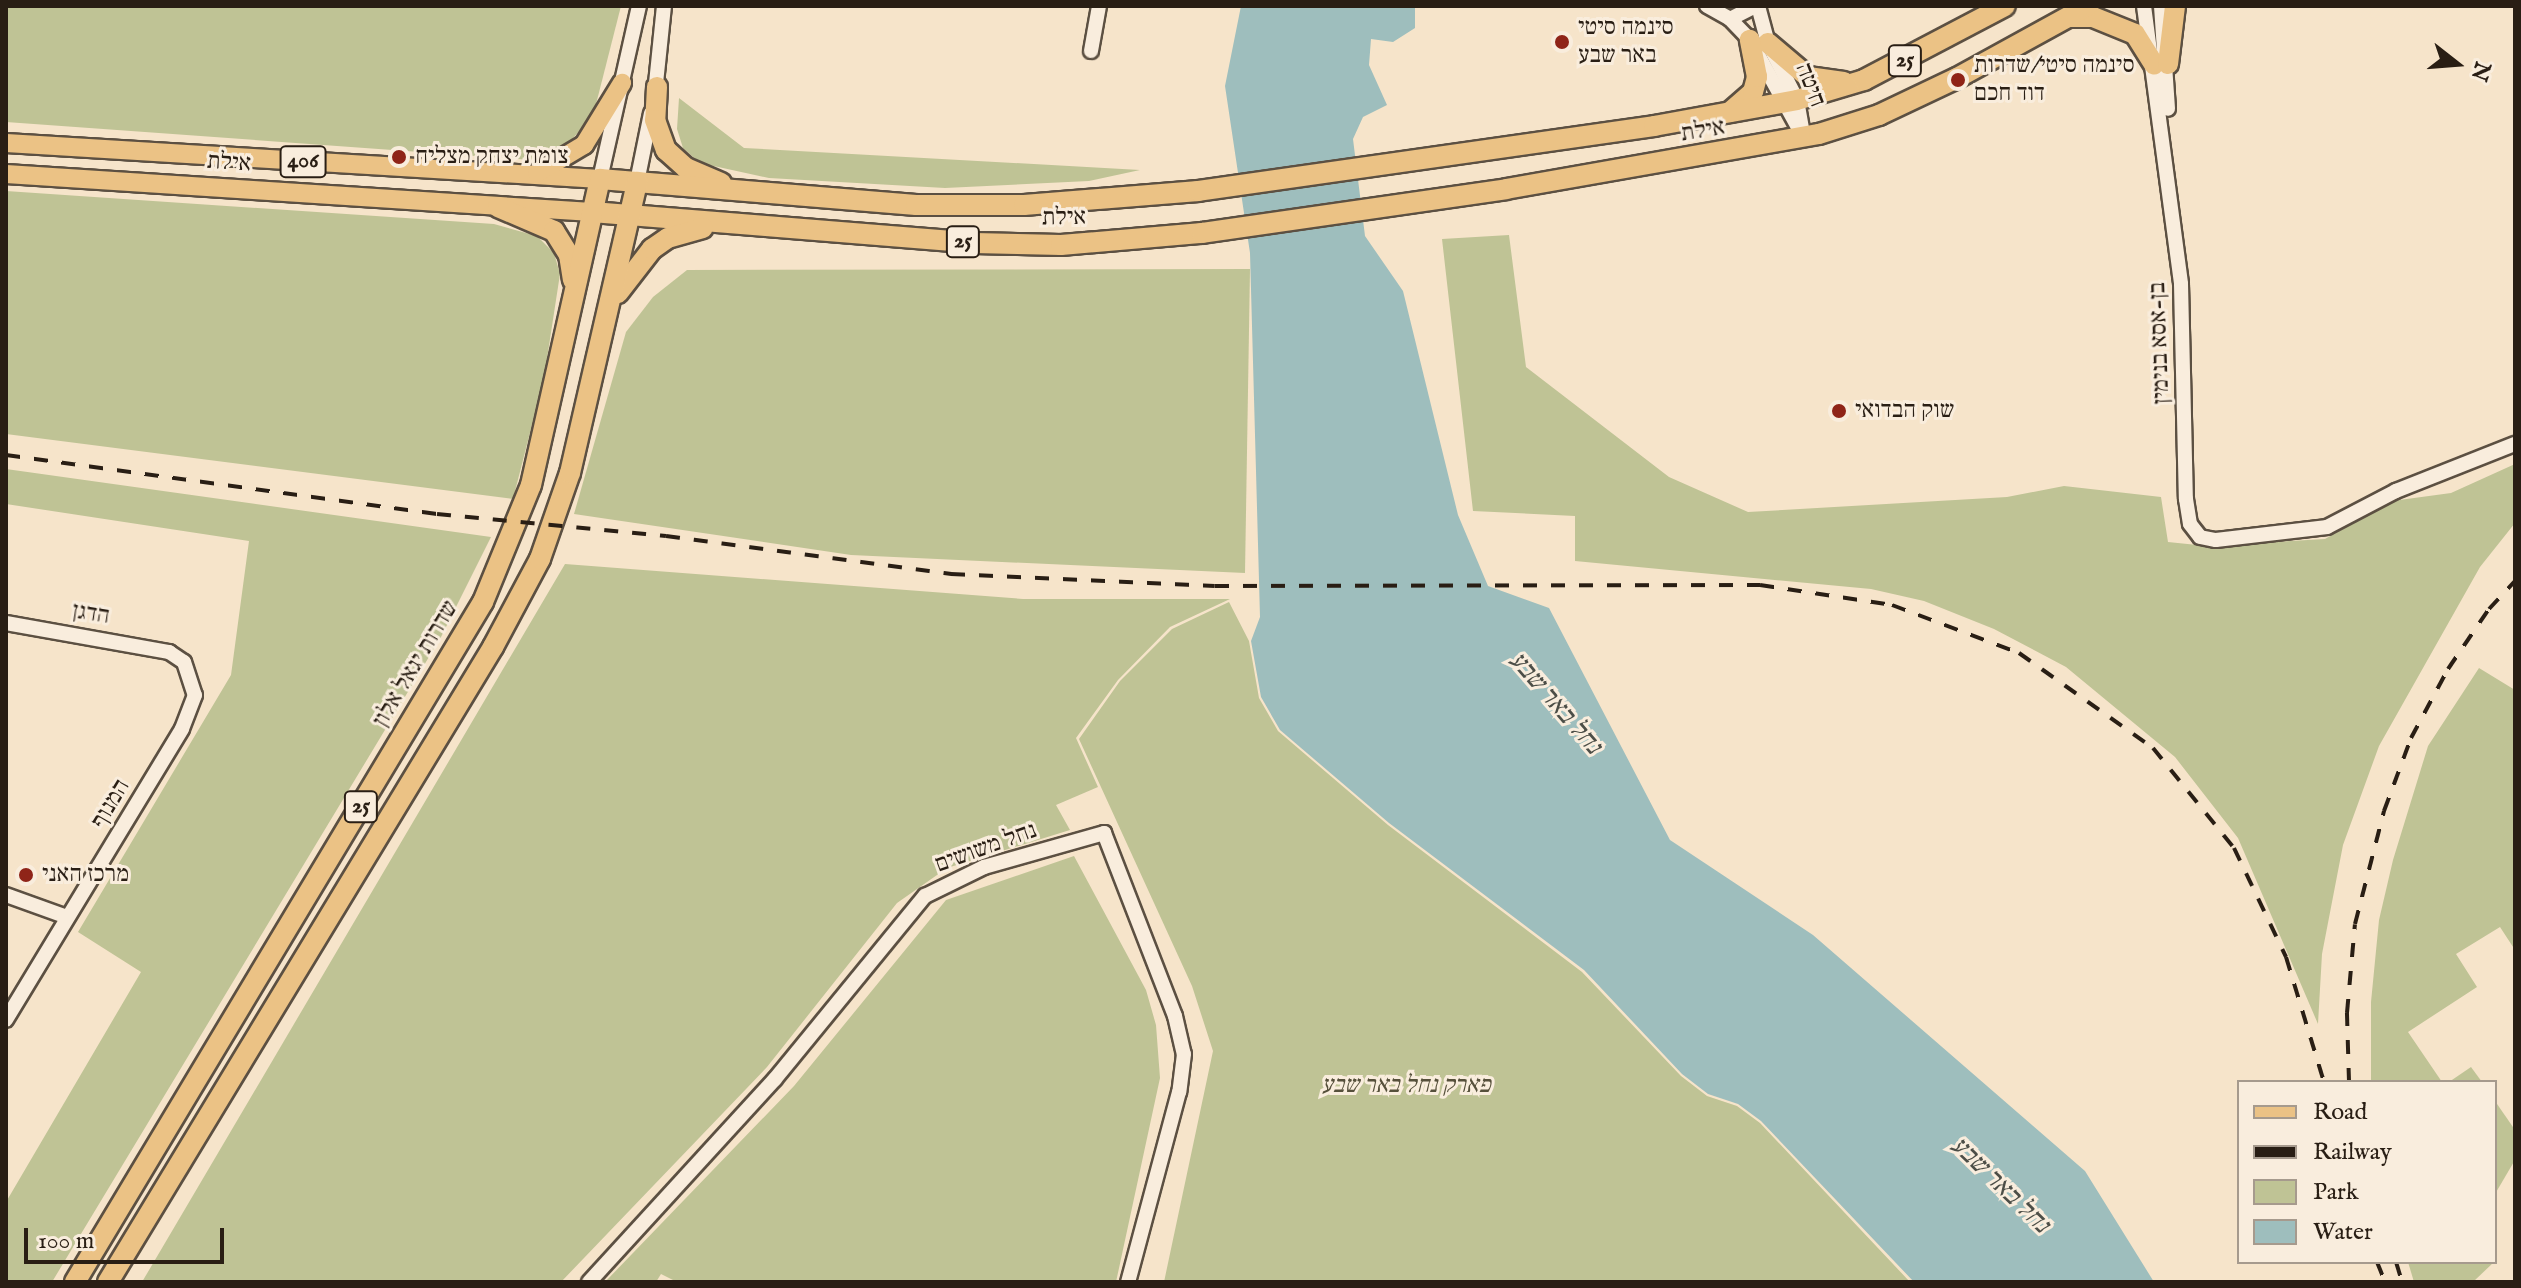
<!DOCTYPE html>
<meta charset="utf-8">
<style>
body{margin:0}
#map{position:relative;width:2521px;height:1288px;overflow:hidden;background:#f6e4ca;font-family:"IM FELL English","Frank Ruhl Libre",serif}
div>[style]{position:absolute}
.green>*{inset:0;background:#bfc395}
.water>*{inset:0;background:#9ebebd}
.roads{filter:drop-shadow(2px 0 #5c5042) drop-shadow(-2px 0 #5c5042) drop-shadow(0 2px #5c5042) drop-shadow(0 -2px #5c5042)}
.minor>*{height:14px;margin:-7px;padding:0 7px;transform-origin:7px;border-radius:7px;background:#f9eddd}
.major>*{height:18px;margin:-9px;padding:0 9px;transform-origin:9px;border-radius:9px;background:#ebc285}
.highway>*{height:20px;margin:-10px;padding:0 10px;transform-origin:10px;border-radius:10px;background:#ebc285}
.rail>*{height:4px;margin-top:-2px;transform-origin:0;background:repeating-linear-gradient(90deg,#291e14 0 14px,transparent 0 28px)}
.dots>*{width:22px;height:22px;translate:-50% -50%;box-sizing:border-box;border:4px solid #f9eddd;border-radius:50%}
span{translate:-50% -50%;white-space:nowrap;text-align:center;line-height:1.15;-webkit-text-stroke:6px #f9eddd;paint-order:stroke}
.shield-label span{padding:2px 6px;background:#f9eddd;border:2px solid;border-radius:6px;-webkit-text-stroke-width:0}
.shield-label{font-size:22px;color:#291e14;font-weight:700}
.poi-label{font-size:24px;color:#291e14}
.left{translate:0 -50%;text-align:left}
.street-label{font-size:24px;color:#291e14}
.park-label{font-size:24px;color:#56503b;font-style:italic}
.water-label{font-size:26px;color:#4c4e47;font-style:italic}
.frame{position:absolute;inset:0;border:8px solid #291e14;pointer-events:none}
.legend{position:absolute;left:2237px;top:1080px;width:260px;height:184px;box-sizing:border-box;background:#f9eddd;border:2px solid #a69a8d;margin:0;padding:10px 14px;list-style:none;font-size:24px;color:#291e14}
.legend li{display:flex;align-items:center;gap:16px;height:40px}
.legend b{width:40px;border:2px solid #a69a8d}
.north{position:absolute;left:2417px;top:24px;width:80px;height:80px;-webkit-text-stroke:6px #f9eddd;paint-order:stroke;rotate:107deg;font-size:22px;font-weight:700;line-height:32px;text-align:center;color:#291e14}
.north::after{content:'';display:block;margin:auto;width:28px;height:36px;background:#291e14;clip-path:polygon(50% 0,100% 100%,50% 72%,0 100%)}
.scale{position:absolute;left:24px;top:1228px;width:200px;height:36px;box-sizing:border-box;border:4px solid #291e14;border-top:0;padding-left:10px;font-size:24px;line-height:28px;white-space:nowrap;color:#291e14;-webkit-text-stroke:6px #f9eddd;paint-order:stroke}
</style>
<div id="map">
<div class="green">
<div style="clip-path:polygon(6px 6px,621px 6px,593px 116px,565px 147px,531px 160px,6px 122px)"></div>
<div style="clip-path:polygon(679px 98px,744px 148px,1140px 170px,1089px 181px,945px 188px,769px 178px,700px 163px,683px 148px,677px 129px)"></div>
<div style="clip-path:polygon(6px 191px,494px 224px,537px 236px,554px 253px,560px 274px,544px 378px,513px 499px,6px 434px)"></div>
<div style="clip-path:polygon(1509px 235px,1526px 367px,1669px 477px,1748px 512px,2007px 497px,2064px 486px,2161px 497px,2168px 542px,2207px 546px,2325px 539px,2392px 501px,2451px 493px,2515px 464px,2515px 523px,2480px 567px,2379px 746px,2343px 845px,2322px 954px,2318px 1024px,2238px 838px,2175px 757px,2066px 667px,1994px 629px,1924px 601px,1871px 589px,1575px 561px,1575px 516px,1473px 511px,1442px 239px)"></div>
<div style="clip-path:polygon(1250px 269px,1245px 573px,851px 555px,574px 514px,626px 332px,653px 297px,687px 270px)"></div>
<div style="clip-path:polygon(6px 469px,491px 537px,441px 637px,52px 1282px,6px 1282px,6px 1202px,141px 972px,78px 932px,231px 675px,249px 541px,6px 504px)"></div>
<div style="clip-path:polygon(565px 564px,1023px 599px,1230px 599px,1170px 627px,1118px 680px,1076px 738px,1098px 787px,1056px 805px,1070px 830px,947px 868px,897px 903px,767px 1067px,561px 1282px,142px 1282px)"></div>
<div style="clip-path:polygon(1229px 602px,1249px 641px,1259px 698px,1278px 731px,1388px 825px,1582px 972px,1681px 1076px,1707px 1096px,1737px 1106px,1760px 1123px,1910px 1282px,1164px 1282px,1213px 1051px,1192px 986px,1079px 739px,1120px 681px,1172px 629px)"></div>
<div style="clip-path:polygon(2479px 668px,2515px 690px,2515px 950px,2500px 927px,2456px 954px,2477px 987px,2408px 1032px,2442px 1082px,2371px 1082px,2371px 1002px,2379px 920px,2393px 860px,2428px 746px)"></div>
<div style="clip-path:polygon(1074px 856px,1146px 990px,1156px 1025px,1160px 1078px,1116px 1282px,677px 1282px,661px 1274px,656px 1282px,605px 1282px,794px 1086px,946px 900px)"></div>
<div style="clip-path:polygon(2471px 1067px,2482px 1082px,2449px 1082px)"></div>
<div style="clip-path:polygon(2495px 1101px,2515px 1130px,2515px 1160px,2495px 1194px)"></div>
<div style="clip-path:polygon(2408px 1262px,2494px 1262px,2473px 1282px,2414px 1282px)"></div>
</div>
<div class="water">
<div style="clip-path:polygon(1241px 6px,1415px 6px,1415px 28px,1393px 42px,1371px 39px,1369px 65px,1387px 105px,1363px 117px,1353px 139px,1365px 236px,1403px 291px,1458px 515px,1488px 586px,1549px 608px,1670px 840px,1813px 935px,2085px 1171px,2154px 1282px,1914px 1282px,1761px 1121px,1738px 1104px,1708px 1094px,1682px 1074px,1584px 970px,1389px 823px,1280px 730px,1261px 697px,1251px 641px,1260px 617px,1250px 253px,1225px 86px)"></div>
</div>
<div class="roads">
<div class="minor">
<div style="left:1707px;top:6px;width:26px;rotate:29deg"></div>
<div style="left:1730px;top:19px;width:28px;rotate:-27deg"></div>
<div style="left:1758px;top:6px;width:38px;rotate:75deg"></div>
<div style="left:1768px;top:43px;width:64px;rotate:63deg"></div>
<div style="left:1797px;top:100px;width:39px;rotate:80deg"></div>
<div style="left:2144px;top:6px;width:280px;rotate:82.4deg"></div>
<div style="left:2181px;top:284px;width:215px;rotate:88.7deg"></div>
<div style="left:2186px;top:499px;width:25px;rotate:81deg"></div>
<div style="left:2190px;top:524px;width:16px;rotate:52deg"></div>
<div style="left:2200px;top:537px;width:16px;rotate:11deg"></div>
<div style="left:2216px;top:540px;width:112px;rotate:-6.7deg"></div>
<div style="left:2327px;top:527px;width:78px;rotate:-27.6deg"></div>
<div style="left:2396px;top:491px;width:128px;rotate:-21.6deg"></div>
<div style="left:2161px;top:6px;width:103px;rotate:86.1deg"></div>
<div style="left:1730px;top:19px;width:29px;rotate:46deg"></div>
<div style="left:1750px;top:40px;width:104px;rotate:61.2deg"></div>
<div style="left:1091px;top:51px;width:46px;rotate:-79.9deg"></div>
<div style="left:655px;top:93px;width:87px;rotate:-84.1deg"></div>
<div style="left:600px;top:179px;width:177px;rotate:-77.3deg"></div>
<div style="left:637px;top:182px;width:70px;rotate:-78.5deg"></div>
<div style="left:6px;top:623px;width:166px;rotate:10.1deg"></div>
<div style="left:169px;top:652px;width:18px;rotate:34deg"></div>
<div style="left:184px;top:662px;width:35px;rotate:72deg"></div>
<div style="left:195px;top:695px;width:36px;rotate:111deg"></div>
<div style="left:182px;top:729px;width:340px;rotate:121.2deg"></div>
<div style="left:6px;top:895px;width:65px;rotate:19.8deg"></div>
<div style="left:589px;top:1282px;width:275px;rotate:-47.5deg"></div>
<div style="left:775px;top:1079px;width:237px;rotate:-50.7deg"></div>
<div style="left:925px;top:896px;width:66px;rotate:-26.2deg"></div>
<div style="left:984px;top:867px;width:125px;rotate:-15.8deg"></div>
<div style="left:1104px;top:833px;width:196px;rotate:68.8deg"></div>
<div style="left:1175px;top:1016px;width:39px;rotate:77deg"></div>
<div style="left:1184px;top:1054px;width:38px;rotate:97deg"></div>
<div style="left:1179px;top:1092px;width:197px;rotate:105deg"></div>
</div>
<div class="major">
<div style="left:6px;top:143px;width:595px;rotate:3.47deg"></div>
<div style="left:537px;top:173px;width:55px;rotate:-30.8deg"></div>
<div style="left:584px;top:145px;width:73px;rotate:-58.5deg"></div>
<div style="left:6px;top:174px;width:587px;rotate:3.71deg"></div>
</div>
<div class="highway">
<div style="left:2070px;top:17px;width:23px"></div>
<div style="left:2093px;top:17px;width:45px;rotate:22deg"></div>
<div style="left:2135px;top:34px;width:36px;rotate:58deg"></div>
<div style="left:1768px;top:43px;width:52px;rotate:40.4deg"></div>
<div style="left:1808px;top:77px;width:36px;rotate:8deg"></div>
<div style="left:2168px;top:64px;width:58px;rotate:-83.1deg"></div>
<div style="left:657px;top:87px;width:33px;rotate:93deg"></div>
<div style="left:655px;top:120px;width:32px;rotate:70deg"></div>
<div style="left:666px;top:150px;width:27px;rotate:42deg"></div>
<div style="left:686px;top:168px;width:38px;rotate:23deg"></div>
<div style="left:1730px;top:112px;width:30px;rotate:-41deg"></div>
<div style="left:1753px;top:92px;width:16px;rotate:-75deg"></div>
<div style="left:1757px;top:77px;width:38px;rotate:-101deg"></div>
<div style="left:498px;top:207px;width:61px;rotate:23.2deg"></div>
<div style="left:554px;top:231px;width:28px;rotate:58deg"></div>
<div style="left:569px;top:255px;width:25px;rotate:81deg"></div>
<div style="left:592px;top:212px;width:383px;rotate:4.6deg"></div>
<div style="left:974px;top:243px;width:87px;rotate:1.3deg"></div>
<div style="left:1061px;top:245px;width:142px;rotate:-4.9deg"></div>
<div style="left:1202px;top:233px;width:307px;rotate:-8.2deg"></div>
<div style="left:1506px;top:189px;width:318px;rotate:-10deg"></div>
<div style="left:1819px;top:134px;width:63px;rotate:-17.6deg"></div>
<div style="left:1879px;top:115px;width:86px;rotate:-25.4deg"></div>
<div style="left:1957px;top:78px;width:149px;rotate:-28.8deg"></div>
<div style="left:618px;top:293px;width:56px;rotate:-52.3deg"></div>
<div style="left:652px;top:249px;width:19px;rotate:-35deg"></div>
<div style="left:668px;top:238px;width:36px;rotate:-16deg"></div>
<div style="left:75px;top:1282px;width:793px;rotate:-59.04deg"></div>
<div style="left:483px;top:602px;width:126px;rotate:-67.7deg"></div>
<div style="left:531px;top:485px;width:314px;rotate:-77.3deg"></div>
<div style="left:600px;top:179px;width:317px;rotate:4.7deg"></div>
<div style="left:916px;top:205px;width:108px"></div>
<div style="left:1024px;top:205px;width:175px;rotate:-4.6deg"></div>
<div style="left:1198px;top:191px;width:461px;rotate:-8.1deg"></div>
<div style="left:1654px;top:126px;width:145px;rotate:-10.3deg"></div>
<div style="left:1797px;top:100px;width:70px;rotate:-16.6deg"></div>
<div style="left:1864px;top:80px;width:159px;rotate:-27.7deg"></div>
<div style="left:108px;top:1282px;width:743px;rotate:-58.77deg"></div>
<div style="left:493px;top:647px;width:100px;rotate:-61.9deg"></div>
<div style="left:540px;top:559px;width:91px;rotate:-70.8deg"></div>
<div style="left:570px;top:473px;width:299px;rotate:-77deg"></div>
</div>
</div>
<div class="rail">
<div style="left:6px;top:455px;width:435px;rotate:7.8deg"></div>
<div style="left:437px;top:514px;width:230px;rotate:5.5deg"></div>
<div style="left:666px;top:536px;width:288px;rotate:7.6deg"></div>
<div style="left:951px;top:574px;width:264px;rotate:2.6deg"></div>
<div style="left:1215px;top:586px;width:545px;rotate:-0.11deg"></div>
<div style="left:1760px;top:585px;width:134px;rotate:8.6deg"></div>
<div style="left:1892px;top:605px;width:136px;rotate:20.7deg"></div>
<div style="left:2019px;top:653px;width:164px;rotate:35.3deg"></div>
<div style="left:2153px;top:748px;width:129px;rotate:51deg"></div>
<div style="left:2234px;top:848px;width:121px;rotate:64.5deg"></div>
<div style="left:2286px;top:957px;width:131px;rotate:73.1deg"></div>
<div style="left:2349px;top:1082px;width:69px;rotate:-91.7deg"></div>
<div style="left:2347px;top:1013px;width:89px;rotate:-84.9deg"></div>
<div style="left:2355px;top:924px;width:117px;rotate:-75.6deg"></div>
<div style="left:2384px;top:811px;width:78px;rotate:-69.7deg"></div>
<div style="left:2411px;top:738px;width:78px;rotate:-61.8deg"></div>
<div style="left:2448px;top:669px;width:73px;rotate:-55.7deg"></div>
<div style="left:2489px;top:609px;width:38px;rotate:-47deg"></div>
<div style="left:2377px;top:1262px;width:22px;rotate:68deg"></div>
<div style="left:2396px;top:1262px;width:21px;rotate:73deg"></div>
</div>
<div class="dots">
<div style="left:1562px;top:42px;background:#8f2418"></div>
<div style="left:1958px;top:80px;background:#8f2418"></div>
<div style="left:399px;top:157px;background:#8f2418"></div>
<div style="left:1839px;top:411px;background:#8f2418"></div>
<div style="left:26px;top:875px;background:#8f2418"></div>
</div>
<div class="shield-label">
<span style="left:1905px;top:61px">25</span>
<span style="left:303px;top:162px">406</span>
<span style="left:963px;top:242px">25</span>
<span style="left:361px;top:807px">25</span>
</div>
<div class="poi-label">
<span class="left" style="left:1578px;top:42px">סינמה סיטי<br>באר שבע</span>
<span class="left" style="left:1974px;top:80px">סינמה סיטי/שדרות<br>דוד חכם</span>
<span class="left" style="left:415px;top:157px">צומת יצחק מצליח</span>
<span class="left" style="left:1855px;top:411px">שוק הבדואי</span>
<span class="left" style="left:42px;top:875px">מרכז האני</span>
</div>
<div class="street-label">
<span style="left:1810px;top:85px;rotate:69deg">חיטה</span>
<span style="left:1703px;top:131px;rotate:-9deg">אילת</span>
<span style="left:229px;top:163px;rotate:4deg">אילת</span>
<span style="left:1064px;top:218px;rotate:-1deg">אילת</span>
<span style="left:2160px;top:343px;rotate:-92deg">בן-אסא בנימין</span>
<span style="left:91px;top:614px;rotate:9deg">הדגן</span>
<span style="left:416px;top:664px;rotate:-59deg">שדרות יגאל אלון</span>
<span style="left:111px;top:804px;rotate:-59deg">המנוף</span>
<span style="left:986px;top:848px;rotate:-20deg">נחל משושים</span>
</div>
<div class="park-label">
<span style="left:1406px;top:1086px">פארק נחל באר שבע</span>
</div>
<div class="water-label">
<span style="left:1555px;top:703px;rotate:49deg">נחל באר שבע</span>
<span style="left:2000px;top:1185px;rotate:44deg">נחל באר שבע</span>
</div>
<div class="frame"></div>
<ul class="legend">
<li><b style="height:10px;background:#ebc285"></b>Road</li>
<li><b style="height:10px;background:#291e14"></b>Railway</li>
<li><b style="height:22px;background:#bfc395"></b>Park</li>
<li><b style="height:22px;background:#9ebebd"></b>Water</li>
</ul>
<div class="north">N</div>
<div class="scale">100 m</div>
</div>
